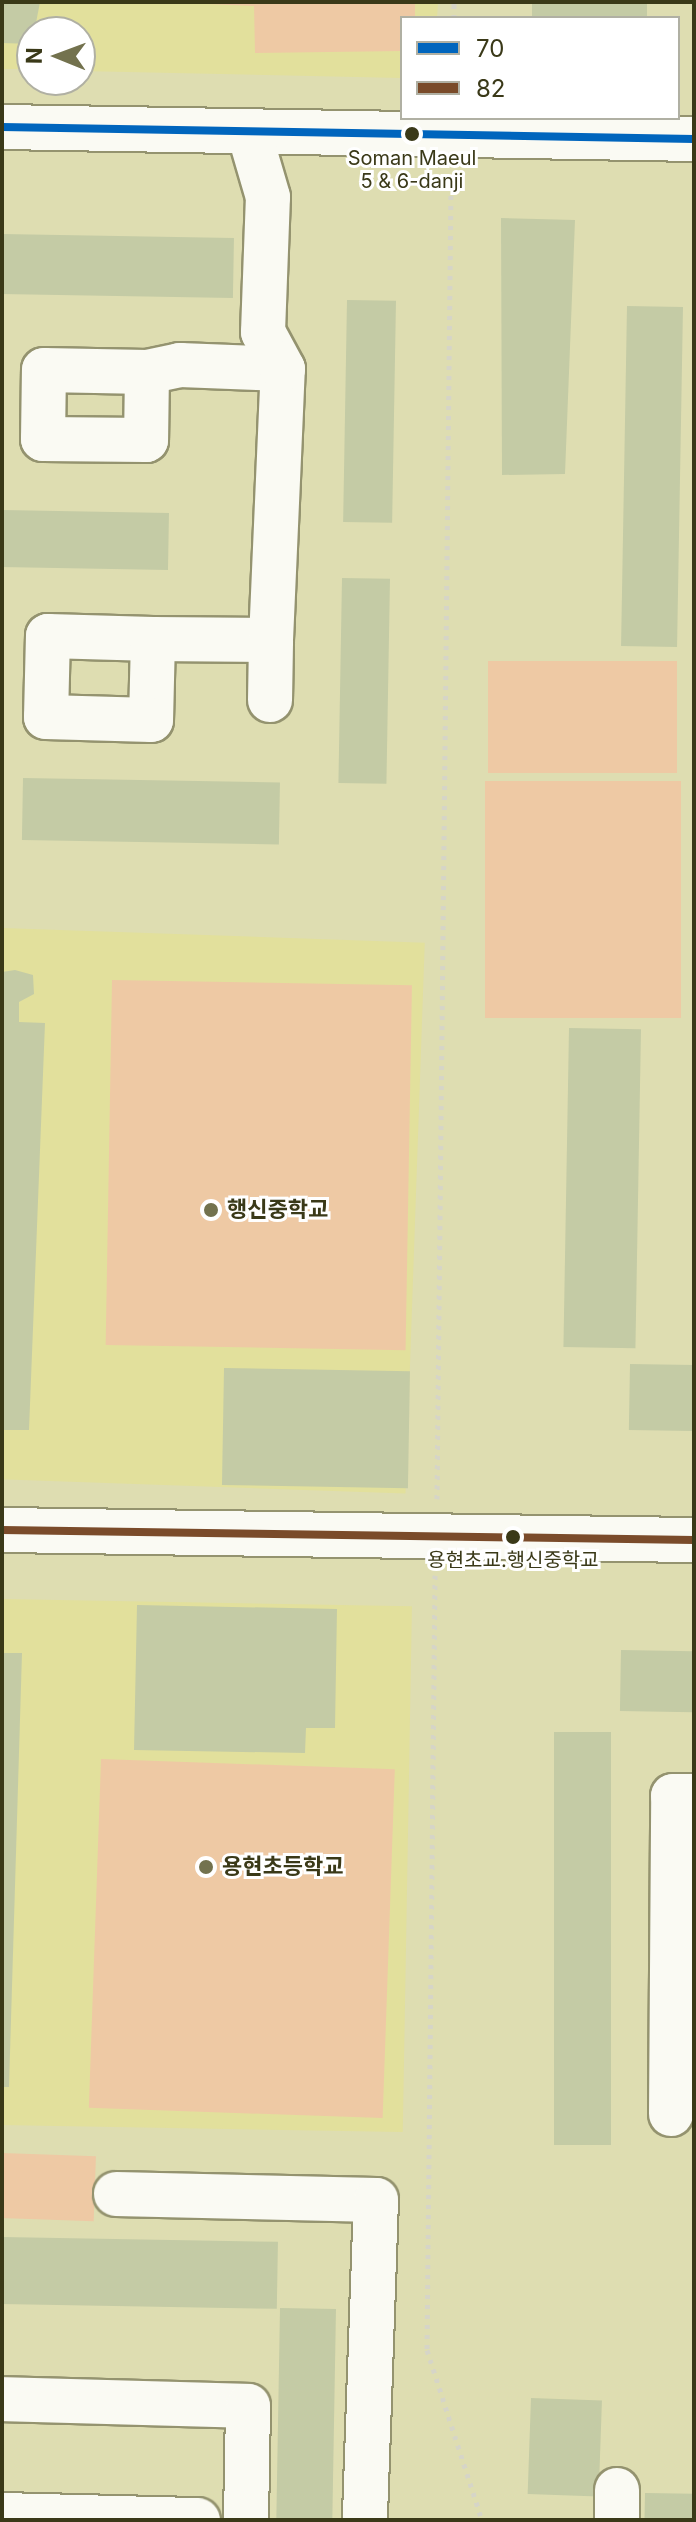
<!DOCTYPE html>
<meta charset="utf-8">
<style>
body{margin:0}
#map{position:relative;width:696px;height:2522px;overflow:hidden;background:#deddb1;font-family:Inter,"Noto Sans KR",sans-serif}
div>[style]{position:absolute}
.built>*{inset:0;background:#e2e09c;transform-origin:0 0}
.green>*{inset:0;background:#eec9a4;transform-origin:0 0}
.building>*{inset:0;background:#c4cba5;transform-origin:0 0}
.path>*{height:5px;margin-top:-2.5px;transform-origin:0;background:repeating-linear-gradient(90deg,#d6d5c7 0 4px,transparent 0 10px)}
.roads{filter:drop-shadow(2px 0 #94936f) drop-shadow(-2px 0 #94936f) drop-shadow(0 2px #94936f) drop-shadow(0 -2px #94936f)}
.minor>*{height:44px;margin:-22px;padding:0 22px;transform-origin:22px;border-radius:22px;background:#fafaf3}
.major>*{height:44px;margin:-22px;padding:0 22px;transform-origin:22px;border-radius:22px;background:#fafaf3}
.bus-1>*{height:8px;margin:-4px;padding:0 4px;transform-origin:4px;border-radius:4px;background:#0065bd}
.bus-2>*{height:8px;margin:-4px;padding:0 4px;transform-origin:4px;border-radius:4px;background:#7a4b2a}
.dots>*{width:22px;height:22px;translate:-50% -50%;box-sizing:border-box;border:4px solid #fff;border-radius:50%}
span{translate:-50% -50%;white-space:nowrap;text-align:center;line-height:1.15;-webkit-text-stroke:6px #fff;paint-order:stroke}
.bus-label{font-size:20px;color:#3a3918}
.poi-label{font-size:22px;color:#3a3918;font-weight:700}
.left{translate:0 -50%;text-align:left}
.frame{position:absolute;inset:0;border:4px solid #3a3918;pointer-events:none}
.legend{position:absolute;left:400px;top:16px;width:280px;height:104px;box-sizing:border-box;background:#fff;border:2px solid #b0b0a3;margin:0;padding:10px 14px;list-style:none;font-size:24px;color:#3a3918}
.legend li{display:flex;align-items:center;gap:16px;height:40px}
.legend b{width:40px;border:2px solid #b0b0a3}
.north{position:absolute;left:16px;top:16px;width:80px;height:80px;box-sizing:border-box;background:#fff;border:2px solid #b0b0a3;border-radius:50%;rotate:271deg;font-size:22px;font-weight:700;line-height:32px;text-align:center;color:#3a3918}
.north::after{content:'';display:block;margin:auto;width:28px;height:36px;background:#73724e;clip-path:polygon(50% 0,100% 100%,50% 72%,0 100%)}
</style>
<div id="map">
<div class="built">
<div style="clip-path:polygon(2px 2px,438px 2px,437px 18px,402px 18px,402px 78px,80px 71px,80px 32px,32px 32px,32px 69px,2px 69px)"></div>
<div style="left:2px;top:928px;width:423px;height:551px;rotate:2deg"></div>
<div style="left:2px;top:1599px;width:410px;height:526px;rotate:1deg"></div>
</div>
<div class="green">
<div style="clip-path:polygon(161px 2px,415px 2px,415px 18px,402px 18px,402px 51px,255px 53px,254px 6px)"></div>
<div style="left:488px;top:661px;width:189px;height:112px"></div>
<div style="left:485px;top:781px;width:196px;height:237px"></div>
<div style="left:112px;top:980px;width:300px;height:365px;rotate:1deg"></div>
<div style="left:101px;top:1759px;width:294px;height:349px;rotate:2deg"></div>
<div style="left:2px;top:2153px;width:94px;height:65px;rotate:2deg"></div>
</div>
<div class="building">
<div style="clip-path:polygon(2px 2px,40px 2px,32px 44px,2px 43px)"></div>
<div style="left:532px;top:2px;width:115px;height:16px"></div>
<div style="clip-path:polygon(501px 218px,575px 220px,565px 474px,502px 475px)"></div>
<div style="left:2px;top:234px;width:232px;height:60px;rotate:1deg"></div>
<div style="left:347px;top:300px;width:49px;height:222px;rotate:1deg"></div>
<div style="left:627px;top:306px;width:56px;height:340px;rotate:1deg"></div>
<div style="left:2px;top:510px;width:167px;height:57px;rotate:1deg"></div>
<div style="left:342px;top:578px;width:48px;height:205px;rotate:1deg"></div>
<div style="left:23px;top:778px;width:257px;height:62px;rotate:1deg"></div>
<div style="clip-path:polygon(15px 970px,33px 975px,34px 994px,19px 1002px,19px 1022px,45px 1023px,29px 1430px,2px 1430px,2px 972px)"></div>
<div style="left:569px;top:1028px;width:72px;height:319px;rotate:1deg"></div>
<div style="left:630px;top:1364px;width:64px;height:66px;rotate:1deg"></div>
<div style="left:224px;top:1368px;width:186px;height:117px;rotate:1deg"></div>
<div style="clip-path:polygon(137px 1605px,337px 1609px,335px 1728px,306px 1728px,305px 1753px,134px 1750px)"></div>
<div style="left:621px;top:1650px;width:73px;height:61px;rotate:1deg"></div>
<div style="clip-path:polygon(2px 1653px,22px 1653px,9px 2087px,2px 2087px)"></div>
<div style="left:554px;top:1732px;width:57px;height:413px"></div>
<div style="left:2px;top:2237px;width:276px;height:67px;rotate:1deg"></div>
<div style="left:280px;top:2308px;width:56px;height:212px;rotate:1deg"></div>
<div style="left:531px;top:2398px;width:71px;height:96px;rotate:2deg"></div>
<div style="left:645px;top:2493px;width:49px;height:27px;rotate:1deg"></div>
</div>
<div class="path">
<div style="left:454px;top:18px;width:16px;rotate:-90deg"></div>
<div style="left:437px;top:1499px;width:1320px;rotate:-89.39deg"></div>
<div style="left:435px;top:1575px;width:775px;rotate:90.59deg"></div>
<div style="left:427px;top:2350px;width:179px;rotate:72.1deg"></div>
</div>
<div class="roads">
<div class="minor">
<div style="left:2px;top:127px;width:692px;rotate:0.99deg"></div>
<div style="left:44px;top:370px;width:103px;rotate:1.1deg"></div>
<div style="left:147px;top:372px;width:68px;rotate:90.8deg"></div>
<div style="left:146px;top:440px;width:103px;rotate:-179.4deg"></div>
<div style="left:43px;top:439px;width:69px;rotate:-89.2deg"></div>
<div style="left:147px;top:372px;width:34px;rotate:-12deg"></div>
<div style="left:180px;top:365px;width:103px;rotate:2.2deg"></div>
<div style="left:48px;top:636px;width:105px;rotate:1.6deg"></div>
<div style="left:153px;top:639px;width:81px;rotate:91.4deg"></div>
<div style="left:151px;top:720px;width:105px;rotate:-178.4deg"></div>
<div style="left:46px;top:717px;width:81px;rotate:-88.6deg"></div>
<div style="left:153px;top:639px;width:118px;rotate:0.5deg"></div>
<div style="left:271px;top:640px;width:271px;rotate:-87.5deg"></div>
<div style="left:283px;top:369px;width:42px;rotate:-118.4deg"></div>
<div style="left:263px;top:332px;width:135px;rotate:-87.9deg"></div>
<div style="left:268px;top:197px;width:68px;rotate:-106.3deg"></div>
<div style="left:270px;top:700px;width:60px;rotate:-89deg"></div>
<div style="left:671px;top:2114px;width:318px;rotate:-89.6deg"></div>
<div style="left:673px;top:1796px;width:21px"></div>
<div style="left:116px;top:2194px;width:260px;rotate:1.3deg"></div>
<div style="left:376px;top:2200px;width:320px;rotate:92deg"></div>
<div style="left:2px;top:2399px;width:246px;rotate:1.6deg"></div>
<div style="left:248px;top:2406px;width:114px;rotate:91deg"></div>
<div style="left:2px;top:2515px;width:196px;rotate:1.5deg"></div>
<div style="left:617px;top:2520px;width:30px;rotate:-90deg"></div>
</div>
<div class="major">
<div style="left:2px;top:1530px;width:692px;rotate:0.83deg"></div>
</div>
</div>
<div class="bus-1">
<div style="left:2px;top:127px;width:692px;rotate:0.99deg"></div>
</div>
<div class="bus-2">
<div style="left:2px;top:1530px;width:692px;rotate:0.83deg"></div>
</div>
<div class="dots">
<div style="left:412px;top:134px;background:#3a3918"></div>
<div style="left:211px;top:1210px;background:#73724e"></div>
<div style="left:513px;top:1537px;background:#3a3918"></div>
<div style="left:206px;top:1867px;background:#73724e"></div>
</div>
<div class="bus-label">
<span style="left:412px;top:170px">Soman Maeul<br>5 &amp; 6-danji</span>
<span style="left:513px;top:1560px">용현초교.행신중학교</span>
</div>
<div class="poi-label">
<span class="left" style="left:227px;top:1210px">행신중학교</span>
<span class="left" style="left:222px;top:1867px">용현초등학교</span>
</div>
<div class="frame"></div>
<ul class="legend">
<li><b style="height:10px;background:#0065bd"></b>70</li>
<li><b style="height:10px;background:#7a4b2a"></b>82</li>
</ul>
<div class="north">N</div>
</div>
